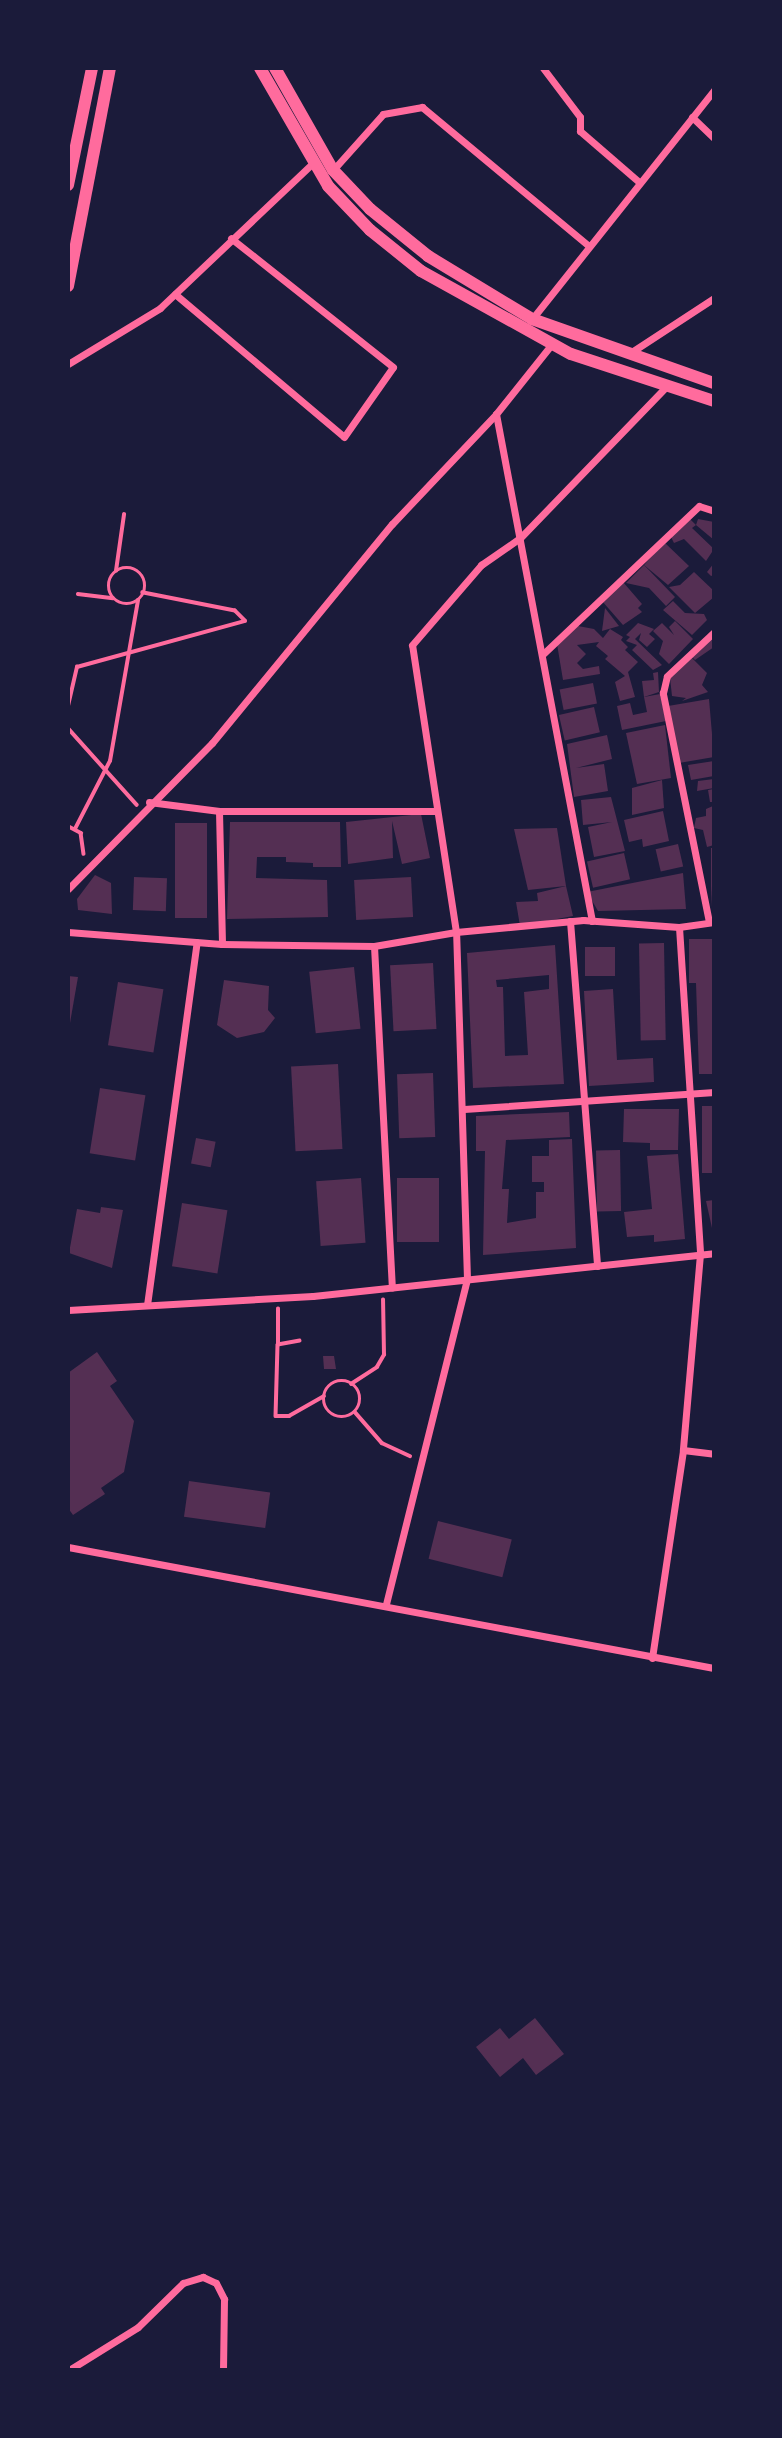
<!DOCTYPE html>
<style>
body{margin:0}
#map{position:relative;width:782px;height:2438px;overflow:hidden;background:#1b1b3a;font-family:"Fira Sans Condensed",sans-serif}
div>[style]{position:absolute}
.building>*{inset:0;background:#542f53;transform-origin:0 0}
.path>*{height:3.5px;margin:-1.75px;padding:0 1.75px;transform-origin:1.75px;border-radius:1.75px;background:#ff6b9d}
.path>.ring{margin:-1.75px;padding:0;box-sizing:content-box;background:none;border:3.5px solid #ff6b9d;border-radius:50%}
.minor>*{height:7px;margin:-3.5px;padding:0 3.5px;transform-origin:3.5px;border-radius:3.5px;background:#ff6b9d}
.primary>*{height:12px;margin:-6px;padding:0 6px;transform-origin:6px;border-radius:6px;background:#ff6b9d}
span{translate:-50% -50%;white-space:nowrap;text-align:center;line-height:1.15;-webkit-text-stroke:6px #1b1b3a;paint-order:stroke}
.frame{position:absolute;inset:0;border:70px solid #1b1b3a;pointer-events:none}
</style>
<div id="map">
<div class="building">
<div style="clip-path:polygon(689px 518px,696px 525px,698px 519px,714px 522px,714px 540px,696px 525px,692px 528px,714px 549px,706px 561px,684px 539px,674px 543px,671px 537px)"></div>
<div style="clip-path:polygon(664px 542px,689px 566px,668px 585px,644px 565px)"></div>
<div style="clip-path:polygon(714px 563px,714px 575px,711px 576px,707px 572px)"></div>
<div style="clip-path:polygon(644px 565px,675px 597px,666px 606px,649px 588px,626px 583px)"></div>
<div style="clip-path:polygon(694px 572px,714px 591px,714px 597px,695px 613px,669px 587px,680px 585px)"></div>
<div style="clip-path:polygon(623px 582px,642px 604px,638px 608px,642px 612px,623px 625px,602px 601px)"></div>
<div style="clip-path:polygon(673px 601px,685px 613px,704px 614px,707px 620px,692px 635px,663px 610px)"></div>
<div style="clip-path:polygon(605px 608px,619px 626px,602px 631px)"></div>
<div style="clip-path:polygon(675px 621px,693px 639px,669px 664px,659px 654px,663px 641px,653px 631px,662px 623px,674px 635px,669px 627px)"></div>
<div style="clip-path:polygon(638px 623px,654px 629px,649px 634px,655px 639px,647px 647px,639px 640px,641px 633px,635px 639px,662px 665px,653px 670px,632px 650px,637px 645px,626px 641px,630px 637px,626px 635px)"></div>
<div style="clip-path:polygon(578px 626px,594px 629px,603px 638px,610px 629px,623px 637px,621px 640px,628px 647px,625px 650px,638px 662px,628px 672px,635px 697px,620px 701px,615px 682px,625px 676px,605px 659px,608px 656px,596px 646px,599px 642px,577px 645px,586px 654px,577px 663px,583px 669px,599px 666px,600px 674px,563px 680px,557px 644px)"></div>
<div style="clip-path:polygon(711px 638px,714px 647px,695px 660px,692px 657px)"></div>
<div style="clip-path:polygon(692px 658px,707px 673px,702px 685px,708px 692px,682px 701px,686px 698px,672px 696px,670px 678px)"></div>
<div style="clip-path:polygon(658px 672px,659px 692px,644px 697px,642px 681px,654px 680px,653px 673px)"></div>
<div style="left:593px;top:683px;width:21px;height:34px;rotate:79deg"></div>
<div style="clip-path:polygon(660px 694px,666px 721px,622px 730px,617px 706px,630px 703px,633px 715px,647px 712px,644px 697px)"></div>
<div style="clip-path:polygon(709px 699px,714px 757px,679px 763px,668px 706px)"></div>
<div style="left:594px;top:707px;width:26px;height:36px;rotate:77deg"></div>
<div style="clip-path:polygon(665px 725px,671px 778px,637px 784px,626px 733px)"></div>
<div style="clip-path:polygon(607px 735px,612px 759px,576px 768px,604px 764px,608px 791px,574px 797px,567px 744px)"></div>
<div style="clip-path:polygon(714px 761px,714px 776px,691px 780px,688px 765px)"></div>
<div style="clip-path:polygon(714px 779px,714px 788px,697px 791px,698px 781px)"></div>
<div style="clip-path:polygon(662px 780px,664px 808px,632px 815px,632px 788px)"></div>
<div style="clip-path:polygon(714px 789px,714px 802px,710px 802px,708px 790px)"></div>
<div style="clip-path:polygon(611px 797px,625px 851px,594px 857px,588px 827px,612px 822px,583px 825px,581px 800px)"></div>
<div style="clip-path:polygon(713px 806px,714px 845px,707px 847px,703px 830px,694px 828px,696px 818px,706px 816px,706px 809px)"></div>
<div style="clip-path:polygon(663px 811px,669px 841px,643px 847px,642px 839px,629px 842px,624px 820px)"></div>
<div style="clip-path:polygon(421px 814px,430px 858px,402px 864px,392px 821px,393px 858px,348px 864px,346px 822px)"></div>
<div style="clip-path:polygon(230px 822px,340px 822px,341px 867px,313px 867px,313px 863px,286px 862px,286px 857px,257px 857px,256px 878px,327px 880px,328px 917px,227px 919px)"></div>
<div style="left:175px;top:823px;width:32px;height:95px"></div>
<div style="clip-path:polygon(557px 828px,566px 886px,528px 890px,514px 829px)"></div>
<div style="left:678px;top:844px;width:23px;height:23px;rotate:77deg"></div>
<div style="clip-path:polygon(711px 848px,714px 848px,711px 907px)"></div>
<div style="left:624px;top:853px;width:27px;height:38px;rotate:77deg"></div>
<div style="clip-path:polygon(683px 873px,686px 909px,598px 911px,587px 892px)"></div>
<div style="clip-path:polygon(95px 875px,111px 883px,112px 914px,78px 910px,77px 899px)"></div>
<div style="left:134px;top:877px;width:33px;height:33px;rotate:2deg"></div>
<div style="left:411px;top:877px;width:40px;height:57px;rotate:87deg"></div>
<div style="clip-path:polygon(566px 886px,573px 916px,520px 926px,516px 902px,538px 901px,537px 893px)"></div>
<div style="clip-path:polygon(689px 939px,714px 939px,714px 1074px,699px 1074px,696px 983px,689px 983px)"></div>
<div style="left:664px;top:943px;width:97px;height:25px;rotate:89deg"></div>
<div style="clip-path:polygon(evenodd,555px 945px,564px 1084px,473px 1088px,467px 953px,555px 945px,549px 975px,549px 989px,524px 992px,528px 1055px,505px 1056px,503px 987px,497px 987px,496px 980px,549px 975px)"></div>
<div style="left:585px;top:947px;width:30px;height:29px"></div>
<div style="left:433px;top:963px;width:66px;height:43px;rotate:87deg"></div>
<div style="left:354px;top:967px;width:62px;height:45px;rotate:84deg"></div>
<div style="clip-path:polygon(68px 976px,78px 977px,70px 1023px,68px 1023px)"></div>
<div style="clip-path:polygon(224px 980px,269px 986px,268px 1010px,275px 1018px,264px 1032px,237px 1038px,217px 1025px)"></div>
<div style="left:118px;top:982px;width:46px;height:64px;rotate:9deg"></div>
<div style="clip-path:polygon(613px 989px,617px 1060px,653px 1058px,654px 1082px,589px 1086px,584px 991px)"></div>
<div style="left:338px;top:1064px;width:85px;height:47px;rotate:87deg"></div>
<div style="left:433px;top:1073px;width:64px;height:36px;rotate:88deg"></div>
<div style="left:100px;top:1088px;width:46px;height:66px;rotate:9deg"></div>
<div style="left:702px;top:1106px;width:12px;height:67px"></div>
<div style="clip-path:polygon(624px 1109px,679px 1109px,678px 1150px,650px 1150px,650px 1143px,623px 1142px)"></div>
<div style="clip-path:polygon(569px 1112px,570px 1137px,506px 1140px,502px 1189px,509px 1189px,507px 1223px,536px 1218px,536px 1192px,544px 1192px,544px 1182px,532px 1182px,532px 1156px,549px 1156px,549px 1140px,572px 1139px,576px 1248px,483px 1255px,485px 1151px,476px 1151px,476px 1116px)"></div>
<div style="left:196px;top:1138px;width:20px;height:26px;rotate:11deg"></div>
<div style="left:620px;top:1150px;width:61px;height:24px;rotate:89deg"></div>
<div style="clip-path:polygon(678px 1154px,685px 1239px,654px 1242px,654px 1235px,627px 1237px,624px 1212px,652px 1209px,647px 1156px)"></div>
<div style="left:361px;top:1178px;width:65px;height:45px;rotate:86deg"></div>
<div style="left:397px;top:1178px;width:42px;height:64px"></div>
<div style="clip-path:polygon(714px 1200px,714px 1237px,706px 1201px)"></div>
<div style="left:182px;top:1203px;width:46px;height:64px;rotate:9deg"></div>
<div style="clip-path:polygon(101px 1207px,123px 1210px,112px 1268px,69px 1253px,77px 1209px,100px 1213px)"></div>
<div style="clip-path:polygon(97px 1352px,117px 1381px,110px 1386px,134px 1421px,124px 1472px,101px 1488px,105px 1494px,73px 1515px,68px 1508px,68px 1373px)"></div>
<div style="clip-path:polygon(323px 1356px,334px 1356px,336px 1369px,324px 1369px)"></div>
<div style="left:189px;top:1481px;width:82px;height:36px;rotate:8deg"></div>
<div style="left:438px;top:1521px;width:76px;height:39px;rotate:14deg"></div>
<div style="clip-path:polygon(535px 2018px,564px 2054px,536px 2075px,523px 2058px,500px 2077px,476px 2047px,500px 2028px,509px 2039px)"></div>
</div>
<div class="path">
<div class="ring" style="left:109px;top:568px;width:32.5px;height:32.5px"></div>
<div style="left:116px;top:571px;width:57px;rotate:-81.9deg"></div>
<div style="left:78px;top:594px;width:35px;rotate:7deg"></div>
<div style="left:68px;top:706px;width:40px;rotate:-77deg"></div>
<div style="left:77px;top:667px;width:174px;rotate:-15.3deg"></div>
<div style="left:245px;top:621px;width:14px;rotate:-135deg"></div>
<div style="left:235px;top:611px;width:94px;rotate:-168.9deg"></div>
<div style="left:68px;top:728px;width:103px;rotate:48.1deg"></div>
<div style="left:68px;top:826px;width:15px;rotate:28deg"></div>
<div style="left:81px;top:833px;width:21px;rotate:82deg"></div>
<div style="left:75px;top:829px;width:76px;rotate:-62.8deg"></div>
<div style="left:110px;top:761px;width:163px;rotate:-80.1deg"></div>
<div style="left:300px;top:1341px;width:22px;rotate:170deg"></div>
<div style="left:278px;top:1345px;width:71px;rotate:91.6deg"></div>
<div style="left:276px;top:1416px;width:13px"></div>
<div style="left:289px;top:1416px;width:40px;rotate:-29.7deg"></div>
<div style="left:278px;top:1345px;width:36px;rotate:-90deg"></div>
<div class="ring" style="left:324px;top:1381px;width:32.5px;height:32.5px"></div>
<div style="left:351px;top:1384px;width:31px;rotate:-33deg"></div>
<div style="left:377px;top:1367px;width:14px;rotate:-60deg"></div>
<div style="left:384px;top:1355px;width:55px;rotate:-91deg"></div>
<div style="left:355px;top:1412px;width:41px;rotate:48.9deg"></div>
<div style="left:382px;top:1443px;width:31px;rotate:25deg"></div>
</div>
<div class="minor">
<div style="left:543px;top:68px;width:61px;rotate:52.9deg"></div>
<div style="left:580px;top:117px;width:14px;rotate:90deg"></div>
<div style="left:580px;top:131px;width:79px;rotate:40.9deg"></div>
<div style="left:692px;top:117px;width:30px;rotate:44deg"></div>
<div style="left:333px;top:170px;width:75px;rotate:-48.2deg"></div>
<div style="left:383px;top:114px;width:40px;rotate:-10deg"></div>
<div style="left:422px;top:107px;width:217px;rotate:39.8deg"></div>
<div style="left:175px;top:294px;width:221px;rotate:40.2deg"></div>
<div style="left:344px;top:437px;width:85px;rotate:-55deg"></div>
<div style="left:393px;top:367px;width:207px;rotate:-141.5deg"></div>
<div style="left:532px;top:319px;width:293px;rotate:-51.5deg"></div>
<div style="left:630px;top:353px;width:100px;rotate:-33.2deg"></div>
<div style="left:68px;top:364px;width:108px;rotate:-31.3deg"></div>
<div style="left:160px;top:308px;width:211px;rotate:-43.5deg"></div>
<div style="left:496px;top:414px;width:516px;rotate:79.28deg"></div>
<div style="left:543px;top:654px;width:215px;rotate:-43.5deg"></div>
<div style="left:699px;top:506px;width:16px;rotate:18deg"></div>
<div style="left:149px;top:802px;width:71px;rotate:7.3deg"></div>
<div style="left:219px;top:811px;width:216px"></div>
<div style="left:219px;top:811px;width:133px;rotate:88.7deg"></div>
<div style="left:68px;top:889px;width:205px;rotate:-45.4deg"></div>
<div style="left:212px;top:743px;width:283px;rotate:-50.6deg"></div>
<div style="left:392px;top:524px;width:151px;rotate:-46.6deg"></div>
<div style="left:496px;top:414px;width:88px;rotate:-51.4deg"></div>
<div style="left:570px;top:921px;width:346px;rotate:85.5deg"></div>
<div style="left:709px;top:922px;width:234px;rotate:-101.4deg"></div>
<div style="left:663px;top:693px;width:17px;rotate:-77deg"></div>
<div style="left:667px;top:676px;width:64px;rotate:-43.1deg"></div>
<div style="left:679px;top:927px;width:328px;rotate:86.3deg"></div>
<div style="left:700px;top:1254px;width:197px;rotate:95deg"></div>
<div style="left:683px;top:1450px;width:31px;rotate:7deg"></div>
<div style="left:68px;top:932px;width:154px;rotate:4.5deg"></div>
<div style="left:222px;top:944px;width:152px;rotate:0.8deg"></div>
<div style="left:374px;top:946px;width:83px;rotate:-9.7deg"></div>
<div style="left:456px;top:932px;width:128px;rotate:-5.4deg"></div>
<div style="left:583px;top:920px;width:96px;rotate:4.2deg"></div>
<div style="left:679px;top:927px;width:35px;rotate:-8deg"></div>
<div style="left:374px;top:946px;width:342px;rotate:87deg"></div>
<div style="left:464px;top:1109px;width:251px;rotate:-3.9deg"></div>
<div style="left:147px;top:1305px;width:366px;rotate:-82.2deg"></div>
<div style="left:68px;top:1310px;width:245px;rotate:-3.3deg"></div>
<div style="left:313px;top:1296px;width:403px;rotate:-6.1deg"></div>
<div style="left:68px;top:1547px;width:657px;rotate:10.61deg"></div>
<div style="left:386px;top:1604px;width:335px;rotate:-76deg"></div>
<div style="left:467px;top:1279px;width:347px;rotate:-91.8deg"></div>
<div style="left:456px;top:932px;width:290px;rotate:-98.7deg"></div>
<div style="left:412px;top:645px;width:106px;rotate:-49.2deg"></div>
<div style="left:481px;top:565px;width:47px;rotate:-34.7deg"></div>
<div style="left:520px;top:538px;width:213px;rotate:-46deg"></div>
<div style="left:652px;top:1658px;width:210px;rotate:-81.5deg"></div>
<div style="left:69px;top:2370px;width:81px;rotate:-31.9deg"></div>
<div style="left:138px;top:2327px;width:63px;rotate:-44.4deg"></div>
<div style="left:183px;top:2283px;width:21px;rotate:-17deg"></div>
<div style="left:203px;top:2277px;width:14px;rotate:25deg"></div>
<div style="left:216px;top:2283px;width:18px;rotate:63deg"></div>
<div style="left:224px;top:2299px;width:71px;rotate:90.8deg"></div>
</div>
<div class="primary">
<div style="left:260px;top:68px;width:136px;rotate:60deg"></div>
<div style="left:328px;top:186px;width:61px;rotate:46.3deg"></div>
<div style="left:370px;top:230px;width:65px;rotate:38.8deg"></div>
<div style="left:421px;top:271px;width:171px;rotate:29deg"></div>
<div style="left:571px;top:354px;width:151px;rotate:18.2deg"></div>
<div style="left:275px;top:68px;width:117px;rotate:60.4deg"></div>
<div style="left:333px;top:170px;width:54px;rotate:46.5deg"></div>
<div style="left:370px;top:209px;width:75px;rotate:39deg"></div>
<div style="left:428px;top:256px;width:122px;rotate:31.2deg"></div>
<div style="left:532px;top:319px;width:193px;rotate:19.4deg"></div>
<div style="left:68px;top:185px;width:119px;rotate:-78.4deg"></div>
<div style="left:68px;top:286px;width:222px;rotate:-79.1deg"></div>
</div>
<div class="frame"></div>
</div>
